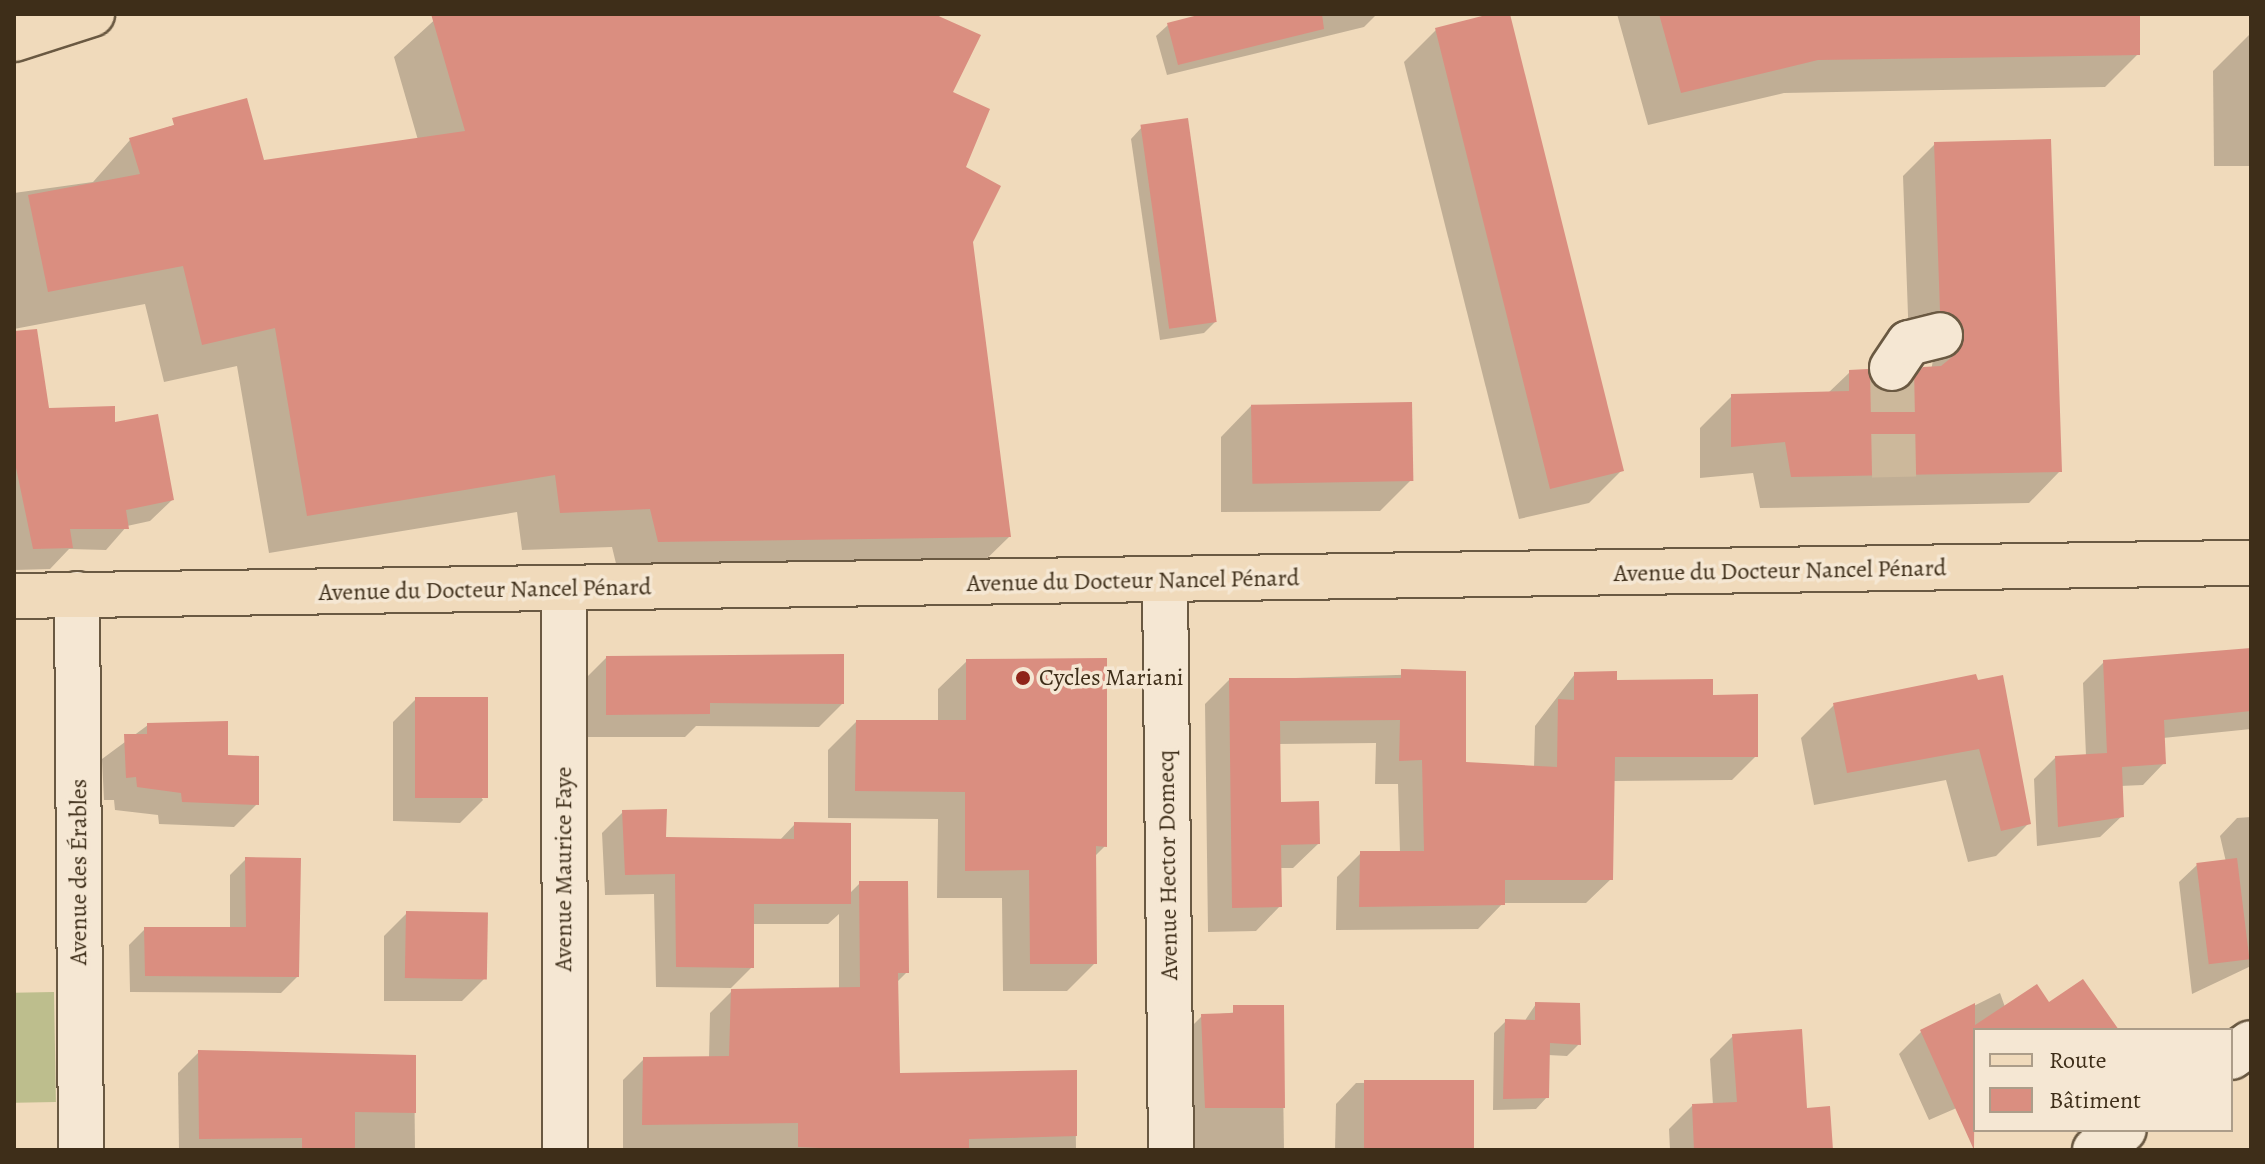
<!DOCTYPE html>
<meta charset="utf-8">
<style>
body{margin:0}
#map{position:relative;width:2265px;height:1164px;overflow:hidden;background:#f0dabb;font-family:Alegreya,serif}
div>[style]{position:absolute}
.green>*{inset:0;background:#bdbe8d;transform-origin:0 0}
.shadow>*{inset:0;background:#0003}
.building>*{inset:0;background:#da8e80;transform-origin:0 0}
.minor-tunnel>*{height:44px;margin-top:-22px;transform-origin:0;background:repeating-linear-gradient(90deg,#ccb89b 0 44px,transparent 0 66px)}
.roads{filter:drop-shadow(2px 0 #6a5942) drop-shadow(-2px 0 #6a5942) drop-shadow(0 2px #6a5942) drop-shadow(0 -2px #6a5942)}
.minor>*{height:44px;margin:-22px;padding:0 22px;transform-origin:22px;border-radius:22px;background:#f5e7d3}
.major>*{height:44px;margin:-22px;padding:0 22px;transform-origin:22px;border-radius:22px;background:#f0dabb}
.dots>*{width:22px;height:22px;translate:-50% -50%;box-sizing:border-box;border:4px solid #f5e7d3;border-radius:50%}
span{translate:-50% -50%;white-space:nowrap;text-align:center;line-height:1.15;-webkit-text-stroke:7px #f5e7d3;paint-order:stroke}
.street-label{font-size:24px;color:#3e2e19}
.poi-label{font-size:24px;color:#3e2e19}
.left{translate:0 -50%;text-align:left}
.frame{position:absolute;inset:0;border:16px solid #3e2e19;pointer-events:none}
.legend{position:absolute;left:1973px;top:1028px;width:260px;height:104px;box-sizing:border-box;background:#f5e7d3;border:2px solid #ac9d89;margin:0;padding:10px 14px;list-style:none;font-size:24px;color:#3e2e19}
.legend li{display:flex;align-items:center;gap:16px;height:40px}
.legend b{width:40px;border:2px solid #ac9d89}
</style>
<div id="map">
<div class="green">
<div style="left:54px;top:992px;width:110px;height:40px;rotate:89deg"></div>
</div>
<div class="shadow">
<div style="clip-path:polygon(441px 14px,939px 14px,1009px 537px,970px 575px,620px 580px,612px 547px,522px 550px,517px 512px,269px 553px,237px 366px,164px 382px,145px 304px,14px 329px,14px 193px,93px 182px,130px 140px,245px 101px,263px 162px,418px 140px,394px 57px)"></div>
<div style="clip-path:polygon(1211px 14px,1376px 14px,1376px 15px,1364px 27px,1167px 75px,1156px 36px,1168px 25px)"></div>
<div style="clip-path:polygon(1508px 14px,1621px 471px,1589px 503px,1519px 519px,1404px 62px,1436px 30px)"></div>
<div style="clip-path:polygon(1617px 14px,2138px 14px,2138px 54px,2105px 87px,1784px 93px,1648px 125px)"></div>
<div style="clip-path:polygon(2251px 33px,2251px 166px,2214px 166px,2213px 71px)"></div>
<div style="clip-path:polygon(1142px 127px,1215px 322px,1204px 333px,1160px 340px,1131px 139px)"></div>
<div style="clip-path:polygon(1935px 144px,2060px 471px,2029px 503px,1760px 508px,1753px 473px,1700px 478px,1700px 428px,1732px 396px,1827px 394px,1850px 372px,1891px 395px,1931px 371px,1933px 360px,1909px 343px,1903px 176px)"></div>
<div style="clip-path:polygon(14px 399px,113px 425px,172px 500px,150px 521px,127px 526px,106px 550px,69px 549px,50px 569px,14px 570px)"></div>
<div style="clip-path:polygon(1251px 406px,1411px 480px,1380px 511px,1221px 512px,1221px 437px)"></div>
<div style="clip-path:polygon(2251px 651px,2251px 729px,2163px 738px,2164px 763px,2143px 785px,2120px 786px,2122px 816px,2100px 837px,2037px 846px,2034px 779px,2055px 758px,2086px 756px,2083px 683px,2104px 662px)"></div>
<div style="clip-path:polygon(606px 658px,842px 704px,819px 727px,696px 726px,685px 737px,584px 737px,583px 681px)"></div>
<div style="clip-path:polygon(967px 661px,1105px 846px,1094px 857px,1095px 963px,1067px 991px,1003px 991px,1002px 898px,937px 898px,938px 819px,828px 818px,828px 750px,856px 722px,938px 722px,938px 689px)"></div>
<div style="clip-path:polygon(1464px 673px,1464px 763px,1534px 768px,1535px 726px,1575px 674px,1711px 697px,1756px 756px,1732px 780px,1613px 781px,1611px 879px,1586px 903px,1503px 903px,1478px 929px,1336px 930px,1337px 877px,1361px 853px,1400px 853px,1398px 784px,1375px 784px,1376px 743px,1278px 744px,1279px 804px,1318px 844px,1293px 868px,1280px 868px,1280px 906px,1256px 931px,1208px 932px,1205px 704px,1229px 680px)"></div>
<div style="clip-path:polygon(1975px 677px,2029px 823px,1996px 856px,1968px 862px,1946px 780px,1814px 805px,1801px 738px,1834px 705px)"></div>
<div style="clip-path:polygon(416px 699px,483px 800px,460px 823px,393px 821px,393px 722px)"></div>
<div style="clip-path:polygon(148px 725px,226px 757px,257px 804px,234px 827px,159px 824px,158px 815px,115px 810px,114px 800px,104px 800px,102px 759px)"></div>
<div style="clip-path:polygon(623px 812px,664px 839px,779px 841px,795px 824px,849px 894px,860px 883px,907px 972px,896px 983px,898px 1075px,1075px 1072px,1076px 1150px,623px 1150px,623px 1080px,644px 1059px,709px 1059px,710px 1013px,732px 991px,839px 989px,839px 914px,828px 924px,752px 924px,752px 967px,731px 988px,656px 987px,654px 894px,605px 895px,602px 833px)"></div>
<div style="clip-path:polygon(2251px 817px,2251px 966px,2192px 994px,2179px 882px,2197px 865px,2226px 862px,2220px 836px,2237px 818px)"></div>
<div style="clip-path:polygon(246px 859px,297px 977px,281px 993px,130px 992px,129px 945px,145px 929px,230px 929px,230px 875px)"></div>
<div style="clip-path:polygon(407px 913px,485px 978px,462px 1001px,384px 1001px,384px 936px)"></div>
<div style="clip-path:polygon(2000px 993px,2005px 1007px,2049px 1005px,2117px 1030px,1975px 1030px,1975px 1100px,1929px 1120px,1899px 1054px,1921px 1032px)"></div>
<div style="clip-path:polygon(1536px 1004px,1579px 1044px,1567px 1056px,1548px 1055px,1547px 1097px,1536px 1109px,1493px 1110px,1494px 1033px,1506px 1021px,1524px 1022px)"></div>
<div style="clip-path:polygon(1282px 1007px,1284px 1150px,1183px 1150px,1181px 1037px,1202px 1016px)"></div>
<div style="clip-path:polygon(1733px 1036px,1805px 1110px,1831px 1150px,1670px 1150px,1669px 1129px,1692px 1106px,1713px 1105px,1710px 1059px)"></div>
<div style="clip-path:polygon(199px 1052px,414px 1057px,415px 1150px,179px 1150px,178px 1073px)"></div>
<div style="clip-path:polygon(1472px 1082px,1472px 1150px,1335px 1150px,1336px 1104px,1356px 1083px)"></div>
</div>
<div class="building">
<div style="clip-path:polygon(431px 14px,934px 14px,981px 35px,953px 92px,990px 109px,966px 167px,1001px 186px,973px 242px,1011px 537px,658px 542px,650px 509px,560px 513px,555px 475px,307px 516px,275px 328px,202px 345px,183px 266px,48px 292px,28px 195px,140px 174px,129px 138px,174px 125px,172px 118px,247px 98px,264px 160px,465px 131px)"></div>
<div style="clip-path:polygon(1202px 14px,1322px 14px,1324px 29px,1178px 65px,1167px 23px)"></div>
<div style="clip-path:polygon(1490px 14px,1510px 14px,1624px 471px,1550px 489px,1435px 28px)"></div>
<div style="clip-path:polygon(1659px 14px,2140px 14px,2140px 55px,1818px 60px,1681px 93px)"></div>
<div style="left:1188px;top:118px;width:206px;height:48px;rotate:82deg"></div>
<div style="clip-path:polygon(2051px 139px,2062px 472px,1791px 477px,1785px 442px,1731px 447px,1731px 394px,1849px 391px,1849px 370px,1868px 369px,1877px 388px,1891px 393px,1904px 390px,1923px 367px,1941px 366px,1957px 353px,1964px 328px,1940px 311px,1934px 142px)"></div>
<div style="clip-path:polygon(37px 329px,49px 408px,115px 406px,115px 422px,158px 414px,174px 500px,126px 510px,129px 529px,70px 529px,73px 548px,33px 549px,14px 458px,14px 331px)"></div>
<div style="left:1412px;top:402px;width:79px;height:161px;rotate:89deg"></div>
<div style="clip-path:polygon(2251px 648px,2251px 711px,2164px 720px,2166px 764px,2122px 767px,2124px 817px,2058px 827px,2055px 756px,2107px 753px,2103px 660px)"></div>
<div style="clip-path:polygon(844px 654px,844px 704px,710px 703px,710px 714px,606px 715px,606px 656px)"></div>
<div style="clip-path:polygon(1107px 658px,1107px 847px,1096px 846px,1097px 964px,1030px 964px,1029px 870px,965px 871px,965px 792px,855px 791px,856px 720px,966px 720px,966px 659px)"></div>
<div style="clip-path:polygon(1401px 669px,1466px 671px,1466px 762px,1557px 767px,1558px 699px,1574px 700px,1574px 672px,1617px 671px,1617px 680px,1713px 679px,1713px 695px,1758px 694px,1758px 757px,1615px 757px,1613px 880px,1505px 880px,1505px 905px,1359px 907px,1360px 851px,1424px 851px,1422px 760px,1399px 761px,1400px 720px,1280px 721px,1281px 802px,1319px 801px,1320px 844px,1281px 845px,1282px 907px,1232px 908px,1229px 678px,1401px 678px)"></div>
<div style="clip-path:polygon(1976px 674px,1978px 680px,2003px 675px,2031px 824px,2001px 831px,1979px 749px,1847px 773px,1833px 703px)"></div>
<div style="left:415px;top:697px;width:73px;height:101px"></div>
<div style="clip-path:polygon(228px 721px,228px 755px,259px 756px,259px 805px,182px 802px,181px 793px,137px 787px,136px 777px,126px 778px,124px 734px,147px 734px,147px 723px)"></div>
<div style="clip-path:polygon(667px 809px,666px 837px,794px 839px,794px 822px,851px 823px,851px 904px,754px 904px,754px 968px,676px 967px,675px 874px,625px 875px,622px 810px)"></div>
<div style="clip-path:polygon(245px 857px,301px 858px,299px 977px,145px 976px,144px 927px,246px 927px)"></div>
<div style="left:2237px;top:858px;width:102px;height:41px;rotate:83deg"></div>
<div style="clip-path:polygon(859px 881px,908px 881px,909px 973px,898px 973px,900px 1073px,1077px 1070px,1077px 1136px,969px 1139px,969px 1150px,865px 1150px,798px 1147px,798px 1123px,642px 1125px,643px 1057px,729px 1056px,731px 989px,860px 987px)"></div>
<div style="left:406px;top:911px;width:82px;height:67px;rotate:1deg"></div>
<div style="clip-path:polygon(2083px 979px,2119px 1030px,1975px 1030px,1974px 1150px,1920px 1030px,1975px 1003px,1975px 1025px,2037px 984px,2049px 1002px)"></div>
<div style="clip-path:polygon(1535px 1002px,1580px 1003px,1581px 1045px,1550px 1043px,1549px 1098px,1503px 1099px,1505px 1019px,1535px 1020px)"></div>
<div style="clip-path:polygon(1233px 1005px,1284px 1005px,1285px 1108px,1205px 1108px,1201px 1014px,1233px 1013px)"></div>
<div style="clip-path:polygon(1802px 1029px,1807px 1108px,1830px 1106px,1833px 1150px,1694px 1150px,1692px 1104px,1737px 1102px,1732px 1034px)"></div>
<div style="clip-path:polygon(198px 1050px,416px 1055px,416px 1113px,355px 1112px,355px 1150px,302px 1150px,302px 1138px,199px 1139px)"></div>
<div style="left:1474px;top:1080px;width:70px;height:110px;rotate:90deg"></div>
</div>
<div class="minor-tunnel">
<div style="left:1892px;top:368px;width:109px;rotate:88.9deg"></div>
</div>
<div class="roads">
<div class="minor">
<div style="left:1892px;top:368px;width:30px;rotate:-56deg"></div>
<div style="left:1909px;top:343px;width:32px;rotate:-14deg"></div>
<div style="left:1165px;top:581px;width:569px;rotate:89.4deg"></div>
<div style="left:564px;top:589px;width:561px;rotate:89.9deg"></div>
<div style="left:77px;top:594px;width:556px;rotate:89.59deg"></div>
<div style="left:2231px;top:1057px;width:24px;rotate:-35deg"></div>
<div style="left:2095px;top:1150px;width:35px;rotate:-35deg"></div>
</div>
<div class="major">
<div style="left:14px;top:39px;width:82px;rotate:-17.8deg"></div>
<div style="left:14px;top:596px;width:2237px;rotate:-0.85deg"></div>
</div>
</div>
<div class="dots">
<div style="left:1023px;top:678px;background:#8f2418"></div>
</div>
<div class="street-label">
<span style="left:1780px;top:571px;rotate:-1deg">Avenue du Docteur Nancel Pénard</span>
<span style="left:1133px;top:581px;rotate:-1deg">Avenue du Docteur Nancel Pénard</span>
<span style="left:485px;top:590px;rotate:-1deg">Avenue du Docteur Nancel Pénard</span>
<span style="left:1168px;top:865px;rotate:-91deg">Avenue Hector Domecq</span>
<span style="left:564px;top:869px;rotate:-90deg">Avenue Maurice Faye</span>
<span style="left:79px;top:872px;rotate:-90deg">Avenue des Érables</span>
</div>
<div class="poi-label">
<span class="left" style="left:1039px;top:678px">Cycles Mariani</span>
</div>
<div class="frame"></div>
<ul class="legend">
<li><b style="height:10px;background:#f0dabb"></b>Route</li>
<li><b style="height:22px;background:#da8e80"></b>Bâtiment</li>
</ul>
</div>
